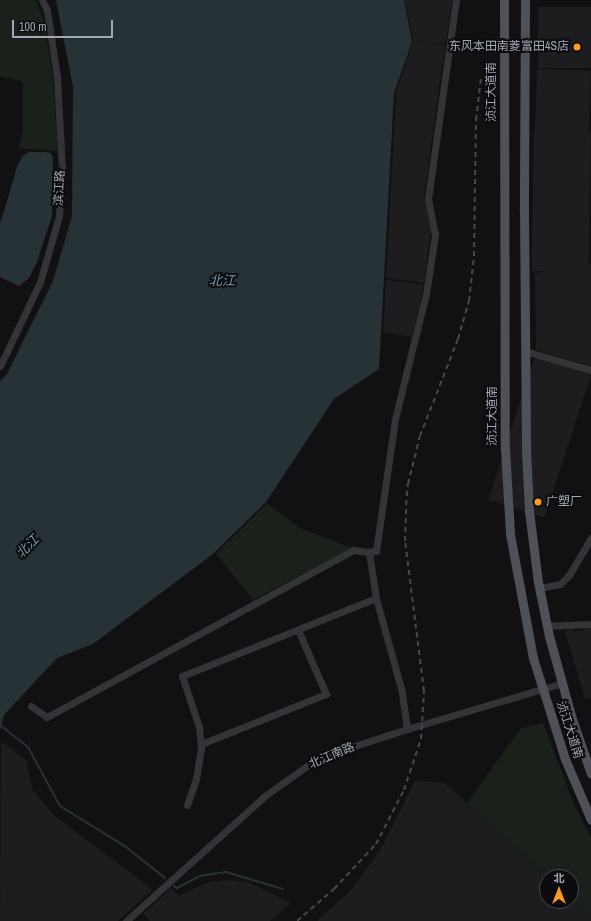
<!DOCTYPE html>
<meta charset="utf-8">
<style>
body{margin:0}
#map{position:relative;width:591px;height:921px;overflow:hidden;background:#111113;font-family:"Archivo Narrow","Noto Sans SC",sans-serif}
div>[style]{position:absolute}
.built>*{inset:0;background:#1d1d20;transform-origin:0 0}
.green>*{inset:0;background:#19211a}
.water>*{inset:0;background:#273237}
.stream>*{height:2px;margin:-1px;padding:0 1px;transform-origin:1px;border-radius:1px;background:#273237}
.minor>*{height:7px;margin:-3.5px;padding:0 3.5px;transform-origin:3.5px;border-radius:3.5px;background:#323438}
.major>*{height:9px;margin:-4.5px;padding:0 4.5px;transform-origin:4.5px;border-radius:4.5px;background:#4e5157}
.rail>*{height:2px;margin-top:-1px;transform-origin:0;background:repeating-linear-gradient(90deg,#45484d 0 5px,transparent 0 9px)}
.dots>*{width:11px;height:11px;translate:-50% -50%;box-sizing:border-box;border:2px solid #0c0c0e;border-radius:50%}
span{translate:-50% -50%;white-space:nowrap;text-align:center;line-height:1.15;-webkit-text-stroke:4px #0c0c0e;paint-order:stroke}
.poi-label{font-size:12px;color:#a2a9b4}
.right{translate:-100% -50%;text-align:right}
.left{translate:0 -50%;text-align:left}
.street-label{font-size:12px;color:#a2a9b4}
.water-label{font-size:13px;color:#769cb2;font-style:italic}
.north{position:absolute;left:539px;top:869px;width:40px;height:40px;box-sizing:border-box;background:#0c0c0e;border:1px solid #484b50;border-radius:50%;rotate:0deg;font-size:11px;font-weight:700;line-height:16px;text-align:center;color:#a2a9b4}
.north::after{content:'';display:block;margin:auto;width:14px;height:18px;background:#fc9b20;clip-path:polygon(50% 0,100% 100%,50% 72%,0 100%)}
.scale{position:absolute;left:12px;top:20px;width:101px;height:18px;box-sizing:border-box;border:2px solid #a2a9b4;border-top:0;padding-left:5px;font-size:12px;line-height:14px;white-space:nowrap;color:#a2a9b4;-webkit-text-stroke:3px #0c0c0e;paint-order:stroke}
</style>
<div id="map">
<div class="built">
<div style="clip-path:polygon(405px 0,452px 0,446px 44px,415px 41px,445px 45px,424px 198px,431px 229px,424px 283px,386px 278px,396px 93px,413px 41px)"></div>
<div style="left:538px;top:7px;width:53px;height:61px"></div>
<div style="left:537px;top:69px;width:54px;height:62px;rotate:2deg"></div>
<div style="left:534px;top:131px;width:57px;height:140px;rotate:1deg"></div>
<div style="clip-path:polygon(591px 263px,591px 366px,536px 350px,535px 273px)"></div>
<div style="clip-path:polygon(386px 280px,424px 285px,412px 337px,383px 332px)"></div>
<div style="left:535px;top:356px;width:59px;height:151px;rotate:18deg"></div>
<div style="clip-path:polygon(591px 628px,591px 698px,585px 699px,565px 631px,572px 629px,574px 632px)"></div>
<div style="clip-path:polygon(1px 741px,26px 760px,33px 791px,54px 815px,153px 890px,118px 921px,0 921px)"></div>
<div style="clip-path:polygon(415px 781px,445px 783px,548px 877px,547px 901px,571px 901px,571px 898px,591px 917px,591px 921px,317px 921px,349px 892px,379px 852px)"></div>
<div style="clip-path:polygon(230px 880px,250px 883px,291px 903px,270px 921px,150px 921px,143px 914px,171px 888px,179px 896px,209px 882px)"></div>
</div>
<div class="green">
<div style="clip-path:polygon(0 0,36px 0,44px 21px,53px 78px,58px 151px,19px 148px,23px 130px,23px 82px,0 76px)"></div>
<div style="clip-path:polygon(267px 503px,300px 528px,352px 548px,253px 600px,216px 554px)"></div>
<div style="clip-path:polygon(543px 723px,574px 804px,591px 838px,591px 917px,571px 898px,571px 877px,548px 877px,467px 803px,521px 728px)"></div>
</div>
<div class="water">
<div style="clip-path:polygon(56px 0,404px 0,412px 42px,394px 93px,379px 369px,334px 399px,266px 502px,213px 554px,93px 644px,57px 658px,4px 715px,0 730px,0 381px,7px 374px,53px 281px,72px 216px,73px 87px)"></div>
<div style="clip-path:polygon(29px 152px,45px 152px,51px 153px,53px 158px,52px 216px,37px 262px,29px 278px,19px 286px,0 277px,0 224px,18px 164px,24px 155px)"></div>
</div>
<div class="stream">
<div style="left:0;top:725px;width:36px;rotate:38deg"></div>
<div style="left:28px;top:747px;width:67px;rotate:61.5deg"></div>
<div style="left:60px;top:806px;width:78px;rotate:31.8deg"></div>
<div style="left:126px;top:847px;width:50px;rotate:38.5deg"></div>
<div style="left:174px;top:886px;width:4px;rotate:34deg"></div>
<div style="left:177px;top:888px;width:26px;rotate:-28deg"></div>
<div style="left:200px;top:876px;width:26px;rotate:-9deg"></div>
<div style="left:226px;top:872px;width:59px;rotate:16.6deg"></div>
</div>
<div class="minor">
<div style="left:525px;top:351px;width:69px;rotate:16.1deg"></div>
<div style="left:0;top:366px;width:93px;rotate:-64.5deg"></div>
<div style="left:40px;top:282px;width:69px;rotate:-73.9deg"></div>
<div style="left:59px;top:216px;width:47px;rotate:-86.3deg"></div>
<div style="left:62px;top:169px;width:92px;rotate:-93.1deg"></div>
<div style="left:57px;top:77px;width:68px;rotate:-98.5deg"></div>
<div style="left:47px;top:10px;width:11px;rotate:-117deg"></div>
<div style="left:540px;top:588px;width:20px;rotate:-11deg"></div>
<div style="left:560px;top:584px;width:13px;rotate:-45deg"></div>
<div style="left:569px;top:575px;width:43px;rotate:-59.3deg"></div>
<div style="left:547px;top:626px;width:44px;rotate:-2.6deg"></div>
<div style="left:31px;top:706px;width:19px;rotate:35deg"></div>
<div style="left:47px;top:717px;width:349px;rotate:-28.6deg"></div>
<div style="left:353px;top:550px;width:16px;rotate:7deg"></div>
<div style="left:407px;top:729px;width:37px;rotate:-98deg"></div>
<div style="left:402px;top:692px;width:98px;rotate:-105.5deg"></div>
<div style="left:376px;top:598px;width:47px;rotate:-98.7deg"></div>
<div style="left:369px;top:552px;width:7px;rotate:-8deg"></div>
<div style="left:376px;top:551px;width:133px;rotate:-81.8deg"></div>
<div style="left:395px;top:419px;width:129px;rotate:-76.1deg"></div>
<div style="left:426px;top:294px;width:60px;rotate:-81.3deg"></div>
<div style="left:435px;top:235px;width:37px;rotate:-101deg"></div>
<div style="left:428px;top:199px;width:201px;rotate:-82deg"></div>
<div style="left:201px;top:744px;width:135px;rotate:-21.8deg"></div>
<div style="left:326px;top:694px;width:70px;rotate:-113.6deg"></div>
<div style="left:187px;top:805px;width:28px;rotate:-71deg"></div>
<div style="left:196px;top:779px;width:30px;rotate:-81deg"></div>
<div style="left:201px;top:749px;width:22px;rotate:-95deg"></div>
<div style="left:199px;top:727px;width:54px;rotate:-108.4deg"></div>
<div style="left:182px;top:676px;width:209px;rotate:-21.9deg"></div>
<div style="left:126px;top:921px;width:188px;rotate:-42deg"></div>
<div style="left:266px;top:795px;width:55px;rotate:-35.4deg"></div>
<div style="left:311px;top:763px;width:27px;rotate:-24deg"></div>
<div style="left:336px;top:752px;width:75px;rotate:-17.9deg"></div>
<div style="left:407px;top:729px;width:162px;rotate:-16.5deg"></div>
</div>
<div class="major">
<div style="left:504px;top:0;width:449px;rotate:89.9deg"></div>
<div style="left:505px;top:449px;width:85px;rotate:86.6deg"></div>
<div style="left:510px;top:534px;width:126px;rotate:79.5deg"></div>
<div style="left:533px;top:658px;width:106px;rotate:72.4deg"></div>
<div style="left:565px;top:759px;width:66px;rotate:66.9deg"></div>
<div style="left:525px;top:0;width:210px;rotate:90.3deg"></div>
<div style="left:524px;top:210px;width:241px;rotate:89.5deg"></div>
<div style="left:526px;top:451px;width:60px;rotate:87.1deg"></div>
<div style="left:529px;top:511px;width:72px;rotate:82.8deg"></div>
<div style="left:538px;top:582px;width:55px;rotate:78.5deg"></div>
<div style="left:549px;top:636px;width:86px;rotate:74.5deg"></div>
<div style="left:572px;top:719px;width:58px;rotate:70.9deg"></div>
</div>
<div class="rail">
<div style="left:297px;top:921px;width:49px;rotate:-40.9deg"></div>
<div style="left:334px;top:889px;width:62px;rotate:-47deg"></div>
<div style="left:376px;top:844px;width:61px;rotate:-62.6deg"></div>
<div style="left:404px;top:790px;width:54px;rotate:-71.6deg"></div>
<div style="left:421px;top:739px;width:48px;rotate:-86.4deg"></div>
<div style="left:424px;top:691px;width:151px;rotate:-97.2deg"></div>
<div style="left:405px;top:541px;width:36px;rotate:-88deg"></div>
<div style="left:406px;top:505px;width:21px;rotate:-85deg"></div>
<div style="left:408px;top:484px;width:49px;rotate:-76deg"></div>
<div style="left:420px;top:436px;width:104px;rotate:-68.6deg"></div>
<div style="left:458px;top:339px;width:40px;rotate:-74deg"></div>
<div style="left:469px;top:301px;width:45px;rotate:-83.7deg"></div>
<div style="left:474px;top:256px;width:136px;rotate:-89.2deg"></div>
<div style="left:476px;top:120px;width:42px;rotate:-83.2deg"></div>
</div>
<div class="dots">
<div style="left:577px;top:47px;background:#fc9b20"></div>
<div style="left:538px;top:502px;background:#fc9b20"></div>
</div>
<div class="poi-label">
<span class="right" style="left:569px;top:47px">东风本田南菱富田4S店</span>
<span class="left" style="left:546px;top:502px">广塑厂</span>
</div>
<div class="street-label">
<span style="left:492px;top:92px;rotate:-90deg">浈江大道南</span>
<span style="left:60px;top:188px;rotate:-87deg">滨江路</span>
<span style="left:493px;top:416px;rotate:-90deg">浈江大道南</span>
<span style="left:569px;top:730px;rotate:72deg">浈江大道南</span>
<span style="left:332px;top:756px;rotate:-23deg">北江南路</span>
</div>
<div class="water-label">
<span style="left:222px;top:281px">北江</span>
<span style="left:28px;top:547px;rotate:-45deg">北江</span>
</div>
<div class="north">北</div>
<div class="scale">100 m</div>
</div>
